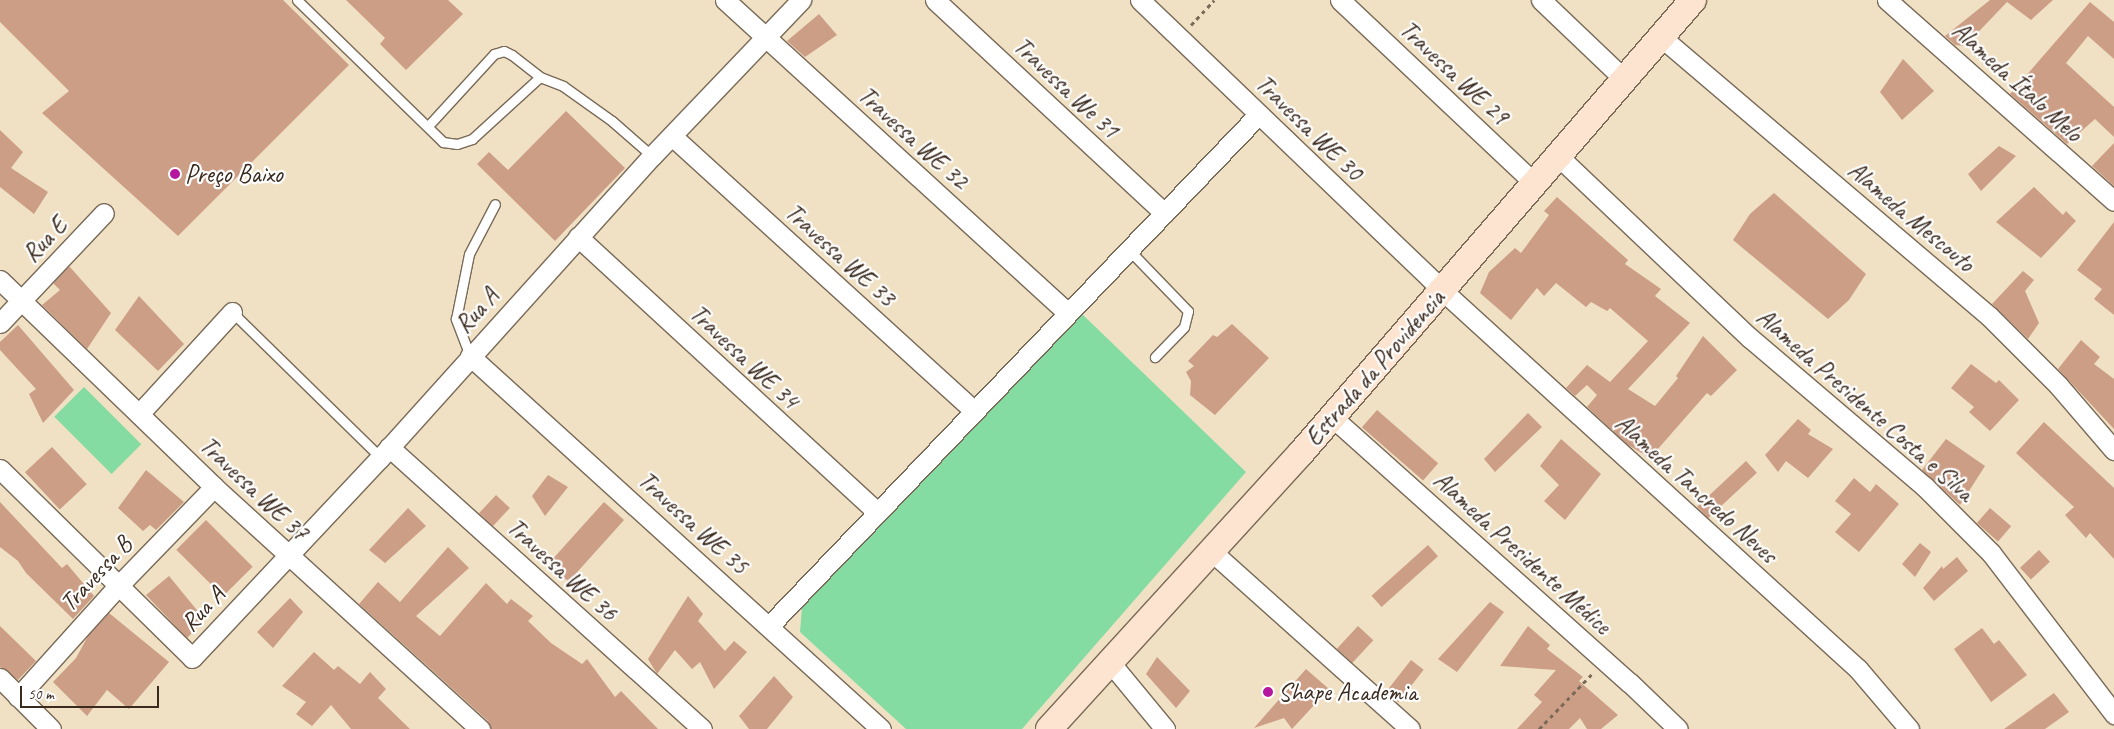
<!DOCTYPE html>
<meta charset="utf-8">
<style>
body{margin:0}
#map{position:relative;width:2114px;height:729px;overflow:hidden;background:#f0e1c4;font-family:Caveat,sans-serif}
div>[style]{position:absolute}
.green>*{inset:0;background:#84dca2;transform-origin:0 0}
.building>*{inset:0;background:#cd9e86;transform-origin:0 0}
.path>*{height:3px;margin-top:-1.5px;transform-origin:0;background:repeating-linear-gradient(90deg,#7a6a58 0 4px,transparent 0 8px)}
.roads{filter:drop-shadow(1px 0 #7a6a58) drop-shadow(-1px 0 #7a6a58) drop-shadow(0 1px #7a6a58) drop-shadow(0 -1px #7a6a58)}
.service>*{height:9px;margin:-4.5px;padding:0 4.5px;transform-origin:4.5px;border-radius:4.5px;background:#fff}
.minor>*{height:19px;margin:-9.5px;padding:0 9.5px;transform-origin:9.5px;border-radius:9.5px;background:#fff}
.secondary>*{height:26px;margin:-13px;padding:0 13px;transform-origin:13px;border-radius:13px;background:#fde4d0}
.dots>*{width:14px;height:14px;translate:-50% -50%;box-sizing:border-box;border:2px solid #fff;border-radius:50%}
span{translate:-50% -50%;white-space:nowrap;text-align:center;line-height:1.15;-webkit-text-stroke:4.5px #fff;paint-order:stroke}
.street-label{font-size:25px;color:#3b2a1e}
.poi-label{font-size:25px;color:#3b2a1e}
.left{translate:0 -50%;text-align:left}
.scale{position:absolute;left:20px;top:686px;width:139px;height:22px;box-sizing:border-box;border:2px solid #3b2a1e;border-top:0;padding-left:6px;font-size:15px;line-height:18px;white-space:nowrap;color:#3b2a1e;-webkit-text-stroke:4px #fff;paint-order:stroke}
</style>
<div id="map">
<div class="green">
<div style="clip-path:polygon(1082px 314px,1246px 472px,1022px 729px,906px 729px,800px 632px,802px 607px)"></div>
<div style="left:84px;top:387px;width:81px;height:42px;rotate:45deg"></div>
</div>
<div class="building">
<div style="clip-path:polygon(0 0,283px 0,349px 65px,178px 236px,42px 113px,69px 91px,0 22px)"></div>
<div style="clip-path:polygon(346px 0,448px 0,463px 14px,406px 70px,380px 44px,385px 38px)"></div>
<div style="clip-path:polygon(1990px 0,2053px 0,2031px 20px,2007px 2px,1965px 46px,1955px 45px,1945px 36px)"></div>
<div style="clip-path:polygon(2090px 2px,2114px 22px,2114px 59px,2088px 36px,2066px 63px,2114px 107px,2114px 137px,2095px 119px,2067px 144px,2010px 94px)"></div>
<div style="clip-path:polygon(819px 14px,837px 35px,805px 57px,787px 41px)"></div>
<div style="clip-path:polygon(1903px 59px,1934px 91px,1902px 120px,1880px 92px)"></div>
<div style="clip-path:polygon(566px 111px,625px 168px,555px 241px,477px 164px,489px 152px,508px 170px)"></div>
<div style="clip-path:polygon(0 130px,23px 152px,11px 168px,48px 192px,34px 214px,0 187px)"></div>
<div style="clip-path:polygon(2114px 143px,2114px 186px,2092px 166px)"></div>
<div style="clip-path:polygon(1999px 146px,2016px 156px,1981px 191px,1968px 174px)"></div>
<div style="clip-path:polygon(2034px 187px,2063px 215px,2066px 211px,2076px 221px,2041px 258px,1996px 222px)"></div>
<div style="clip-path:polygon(1774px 193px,1866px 274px,1849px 300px,1828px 319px,1733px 240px,1750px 214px)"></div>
<div style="clip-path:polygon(1557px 197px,1628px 260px,1625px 264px,1661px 289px,1655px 296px,1690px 323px,1628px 389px,1655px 406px,1678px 378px,1676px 376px,1703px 336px,1737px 370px,1711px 396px,1707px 393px,1650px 458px,1628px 445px,1587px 407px,1597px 395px,1587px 385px,1575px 396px,1566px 388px,1587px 365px,1610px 382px,1648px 341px,1610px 308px,1607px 311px,1591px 302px,1586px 307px,1556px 283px,1544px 296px,1537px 288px,1511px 320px,1480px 293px,1489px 272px,1515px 248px,1521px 253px,1549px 215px,1544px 211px)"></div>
<div style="clip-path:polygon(2114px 222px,2114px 315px,2094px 299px,2102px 289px,2077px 270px)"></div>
<div style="clip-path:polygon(69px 266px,111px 313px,87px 349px,42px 305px,60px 290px,53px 283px)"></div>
<div style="clip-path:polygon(2023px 271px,2034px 280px,2025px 291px,2039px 323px,2028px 339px,1992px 304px)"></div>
<div style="clip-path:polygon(139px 296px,184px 344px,158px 371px,115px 330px)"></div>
<div style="clip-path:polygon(1232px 324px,1269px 358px,1215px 415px,1190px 395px,1191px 381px,1186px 372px,1194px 366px,1188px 361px,1213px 335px,1217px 337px)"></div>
<div style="clip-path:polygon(18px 325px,74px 390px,43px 423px,29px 394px,36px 389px,0 350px,0 342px)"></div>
<div style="clip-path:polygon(2081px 340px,2100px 357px,2094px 364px,2114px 379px,2114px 429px,2058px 369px)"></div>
<div style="clip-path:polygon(1971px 364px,1996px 383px,1999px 380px,2019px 400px,1990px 431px,1969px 412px,1974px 407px,1951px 388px)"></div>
<div style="left:1377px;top:410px;width:81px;height:23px;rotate:41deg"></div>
<div style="clip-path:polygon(1528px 413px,1542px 427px,1495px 472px,1484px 459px)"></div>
<div style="clip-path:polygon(1798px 419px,1811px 430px,1808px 434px,1833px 449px,1808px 478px,1786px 461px,1778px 472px,1765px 455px)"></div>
<div style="clip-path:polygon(2044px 422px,2114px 488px,2114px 559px,2090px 533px,2086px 538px,2065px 515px,2074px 507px,2016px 453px)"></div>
<div style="clip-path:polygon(1561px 439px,1601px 474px,1565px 520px,1544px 501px,1559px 485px,1540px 466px)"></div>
<div style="clip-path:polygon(1946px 439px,1985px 466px,1960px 505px,1922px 470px)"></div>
<div style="left:52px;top:447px;width:51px;height:37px;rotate:47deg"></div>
<div style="left:1746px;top:461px;width:16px;height:67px;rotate:47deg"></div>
<div style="clip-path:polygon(146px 470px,184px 502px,156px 530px,150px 525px,143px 531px,118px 508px)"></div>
<div style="clip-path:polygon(548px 475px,568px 487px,545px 516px,532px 496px)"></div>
<div style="clip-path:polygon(1854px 478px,1870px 492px,1876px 484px,1899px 504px,1859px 552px,1835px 532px,1851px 514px,1835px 501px)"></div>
<div style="left:496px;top:495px;width:19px;height:25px;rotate:43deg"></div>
<div style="clip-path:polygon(0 502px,62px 568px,67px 564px,94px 596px,73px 619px,26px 573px,18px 561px,0 547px)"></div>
<div style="left:604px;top:502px;width:27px;height:83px;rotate:42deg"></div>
<div style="clip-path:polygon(408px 508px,426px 526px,385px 563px,369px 550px)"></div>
<div style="left:1990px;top:508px;width:28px;height:20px;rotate:41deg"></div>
<div style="left:206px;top:520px;width:66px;height:42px;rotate:45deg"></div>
<div style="clip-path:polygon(1920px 543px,1931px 552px,1915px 577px,1902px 564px)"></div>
<div style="left:1428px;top:545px;width:15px;height:76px;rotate:48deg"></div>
<div style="clip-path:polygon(448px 547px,469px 568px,416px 616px,440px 636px,486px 583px,507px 604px,511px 599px,533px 616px,528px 621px,551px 643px,582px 664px,587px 659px,615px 697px,621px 691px,658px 729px,491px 729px,488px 721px,359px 604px,378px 582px,400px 602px)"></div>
<div style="left:2039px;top:550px;width:16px;height:26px;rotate:47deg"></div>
<div style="clip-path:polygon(1957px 557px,1968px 571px,1934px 601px,1923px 588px,1942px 566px,1943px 569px)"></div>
<div style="clip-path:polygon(169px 576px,205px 620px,187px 638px,146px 595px)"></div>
<div style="clip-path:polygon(688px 596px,703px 614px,698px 621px,725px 651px,734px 641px,747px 652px,714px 689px,700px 662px,692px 669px,675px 650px,657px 674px,648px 659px)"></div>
<div style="clip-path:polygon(290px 598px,303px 612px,273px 648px,257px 632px)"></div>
<div style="clip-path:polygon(1490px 602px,1504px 612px,1457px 672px,1438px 659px)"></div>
<div style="clip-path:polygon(109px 613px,169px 662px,129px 709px,107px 690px,87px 716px,53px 682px,76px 658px,88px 636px)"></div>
<div style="clip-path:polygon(0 626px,36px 661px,18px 680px,0 667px)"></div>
<div style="left:1358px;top:626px;width:21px;height:31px;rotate:43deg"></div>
<div style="clip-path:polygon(1528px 626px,1550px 645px,1547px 649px,1583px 677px,1579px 681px,1618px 715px,1601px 729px,1587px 729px,1580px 718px,1569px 729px,1517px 729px,1542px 702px,1534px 695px,1556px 670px,1500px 666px)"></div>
<div style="clip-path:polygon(1982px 628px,1994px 644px,1999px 640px,2027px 675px,1991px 702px,1954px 649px)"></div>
<div style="clip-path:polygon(314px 652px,334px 670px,338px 666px,360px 684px,370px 672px,386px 689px,378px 698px,410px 729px,351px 729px,331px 705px,312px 726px,296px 714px,306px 702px,282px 686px)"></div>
<div style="clip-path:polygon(1157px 657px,1190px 691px,1176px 708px,1146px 674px)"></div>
<div style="left:1411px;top:660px;width:16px;height:41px;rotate:38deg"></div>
<div style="clip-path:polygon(1306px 669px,1329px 689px,1292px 729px,1284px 718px,1254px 728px)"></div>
<div style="clip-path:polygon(774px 676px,793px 697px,767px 729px,749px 729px,739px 716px)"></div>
<div style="clip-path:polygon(2054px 693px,2069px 712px,2045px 729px,2004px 729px)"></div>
</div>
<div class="path">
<div style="left:1191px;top:25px;width:34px;rotate:-47deg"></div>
<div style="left:1539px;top:729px;width:76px;rotate:-46.1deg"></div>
</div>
<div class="roads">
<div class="service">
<div style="left:297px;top:0;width:204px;rotate:44.2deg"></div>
<div style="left:443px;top:142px;width:14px;rotate:8deg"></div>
<div style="left:457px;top:144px;width:16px;rotate:-18deg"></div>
<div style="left:472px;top:139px;width:92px;rotate:-42.4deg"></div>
<div style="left:540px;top:77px;width:25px;rotate:21deg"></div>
<div style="left:563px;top:86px;width:60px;rotate:35.5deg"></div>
<div style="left:612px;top:121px;width:53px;rotate:41.2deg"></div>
<div style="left:428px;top:126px;width:98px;rotate:-47.5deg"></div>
<div style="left:494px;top:54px;width:10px;rotate:-17deg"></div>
<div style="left:504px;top:51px;width:9px;rotate:27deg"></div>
<div style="left:512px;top:55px;width:36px;rotate:38deg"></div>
<div style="left:1129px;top:250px;width:85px;rotate:46deg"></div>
<div style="left:1188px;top:311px;width:16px;rotate:104deg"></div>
<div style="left:1184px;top:327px;width:42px;rotate:134deg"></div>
<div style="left:232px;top:312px;width:207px;rotate:44.4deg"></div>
<div style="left:470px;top:356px;width:40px;rotate:-111deg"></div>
<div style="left:456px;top:319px;width:66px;rotate:-78.7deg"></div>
<div style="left:469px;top:254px;width:56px;rotate:-62.5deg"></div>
</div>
<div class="minor">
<div style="left:725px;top:0;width:464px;rotate:42.4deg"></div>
<div style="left:935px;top:0;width:313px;rotate:42.9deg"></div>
<div style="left:1140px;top:0;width:420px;rotate:43.8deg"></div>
<div style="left:1443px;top:291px;width:561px;rotate:42.33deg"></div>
<div style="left:1858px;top:669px;width:79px;rotate:49.6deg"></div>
<div style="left:1340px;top:0;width:267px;rotate:43.3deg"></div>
<div style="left:1541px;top:0;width:115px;rotate:43.6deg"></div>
<div style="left:1887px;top:0;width:303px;rotate:41.5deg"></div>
<div style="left:1661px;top:37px;width:431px;rotate:40.4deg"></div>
<div style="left:1989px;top:316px;width:98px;rotate:45deg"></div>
<div style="left:2058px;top:385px;width:86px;rotate:49.3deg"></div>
<div style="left:672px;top:136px;width:408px;rotate:42.3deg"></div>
<div style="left:1558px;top:156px;width:265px;rotate:43.5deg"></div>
<div style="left:1750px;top:338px;width:230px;rotate:40.4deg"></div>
<div style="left:1925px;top:487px;width:93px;rotate:45deg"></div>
<div style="left:1991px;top:553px;width:203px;rotate:52.6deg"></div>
<div style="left:578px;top:237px;width:406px;rotate:42.6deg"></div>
<div style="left:0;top:280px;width:298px;rotate:44deg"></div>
<div style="left:214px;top:487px;width:360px;rotate:42.3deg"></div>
<div style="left:0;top:323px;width:151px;rotate:-46.6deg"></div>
<div style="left:470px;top:356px;width:555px;rotate:42.23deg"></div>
<div style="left:139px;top:414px;width:138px;rotate:-47.6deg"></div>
<div style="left:1332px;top:417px;width:399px;rotate:41.8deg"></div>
<div style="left:1630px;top:683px;width:66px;rotate:43.8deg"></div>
<div style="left:389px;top:447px;width:421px;rotate:42deg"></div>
<div style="left:0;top:469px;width:269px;rotate:44.5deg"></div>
<div style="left:192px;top:658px;width:273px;rotate:-46.8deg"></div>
<div style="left:379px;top:459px;width:408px;rotate:-48deg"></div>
<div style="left:652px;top:156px;width:216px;rotate:-46.3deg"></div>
<div style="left:1210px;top:550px;width:268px;rotate:41.8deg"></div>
<div style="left:769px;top:626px;width:707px;rotate:-46.26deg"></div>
<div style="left:1109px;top:661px;width:88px;rotate:50.5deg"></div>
<div style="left:0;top:678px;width:72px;rotate:45deg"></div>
<div style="left:18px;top:697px;width:149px;rotate:-48deg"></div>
<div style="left:118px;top:586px;width:138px;rotate:-45.9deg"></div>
</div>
<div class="secondary">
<div style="left:1049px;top:729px;width:374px;rotate:-47.6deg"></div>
<div style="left:1301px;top:453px;width:599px;rotate:-49.13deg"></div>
</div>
</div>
<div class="dots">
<div style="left:175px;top:174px;background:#b5179e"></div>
<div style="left:1268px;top:692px;background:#b5179e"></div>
</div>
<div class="street-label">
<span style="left:1454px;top:73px;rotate:43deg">Travessa WE 29</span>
<span style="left:2017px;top:82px;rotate:42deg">Alameda Ítalo Melo</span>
<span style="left:1066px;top:88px;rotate:43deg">Travessa We 31</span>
<span style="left:1309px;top:128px;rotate:44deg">Travessa WE 30</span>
<span style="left:913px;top:138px;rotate:42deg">Travessa WE 32</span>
<span style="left:1911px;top:217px;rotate:40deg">Alameda Mescouto</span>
<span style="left:45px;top:240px;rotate:-47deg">Rua E</span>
<span style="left:840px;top:255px;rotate:42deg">Travessa WE 33</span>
<span style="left:477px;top:311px;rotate:-48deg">Rua A</span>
<span style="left:744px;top:357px;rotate:43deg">Travessa WE 34</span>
<span style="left:1375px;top:368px;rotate:-49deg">Estrada da Providencia</span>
<span style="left:1865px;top:405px;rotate:41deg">Alameda Presidente Costa e Silva</span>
<span style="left:254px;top:489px;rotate:43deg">Travessa WE 37</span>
<span style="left:1696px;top:489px;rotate:42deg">Alameda Tancredo Neves</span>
<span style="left:693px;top:523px;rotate:42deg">Travessa WE 35</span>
<span style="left:1522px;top:553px;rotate:42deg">Alameda Presidente Médice</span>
<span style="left:562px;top:570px;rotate:42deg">Travessa WE 36</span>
<span style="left:96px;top:574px;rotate:-47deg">Travessa B</span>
<span style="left:203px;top:609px;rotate:-47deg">Rua A</span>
</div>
<div class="poi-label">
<span class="left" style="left:185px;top:174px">Preço Baixo</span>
<span class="left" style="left:1278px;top:692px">Shape Academia</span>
</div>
<div class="scale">50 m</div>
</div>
